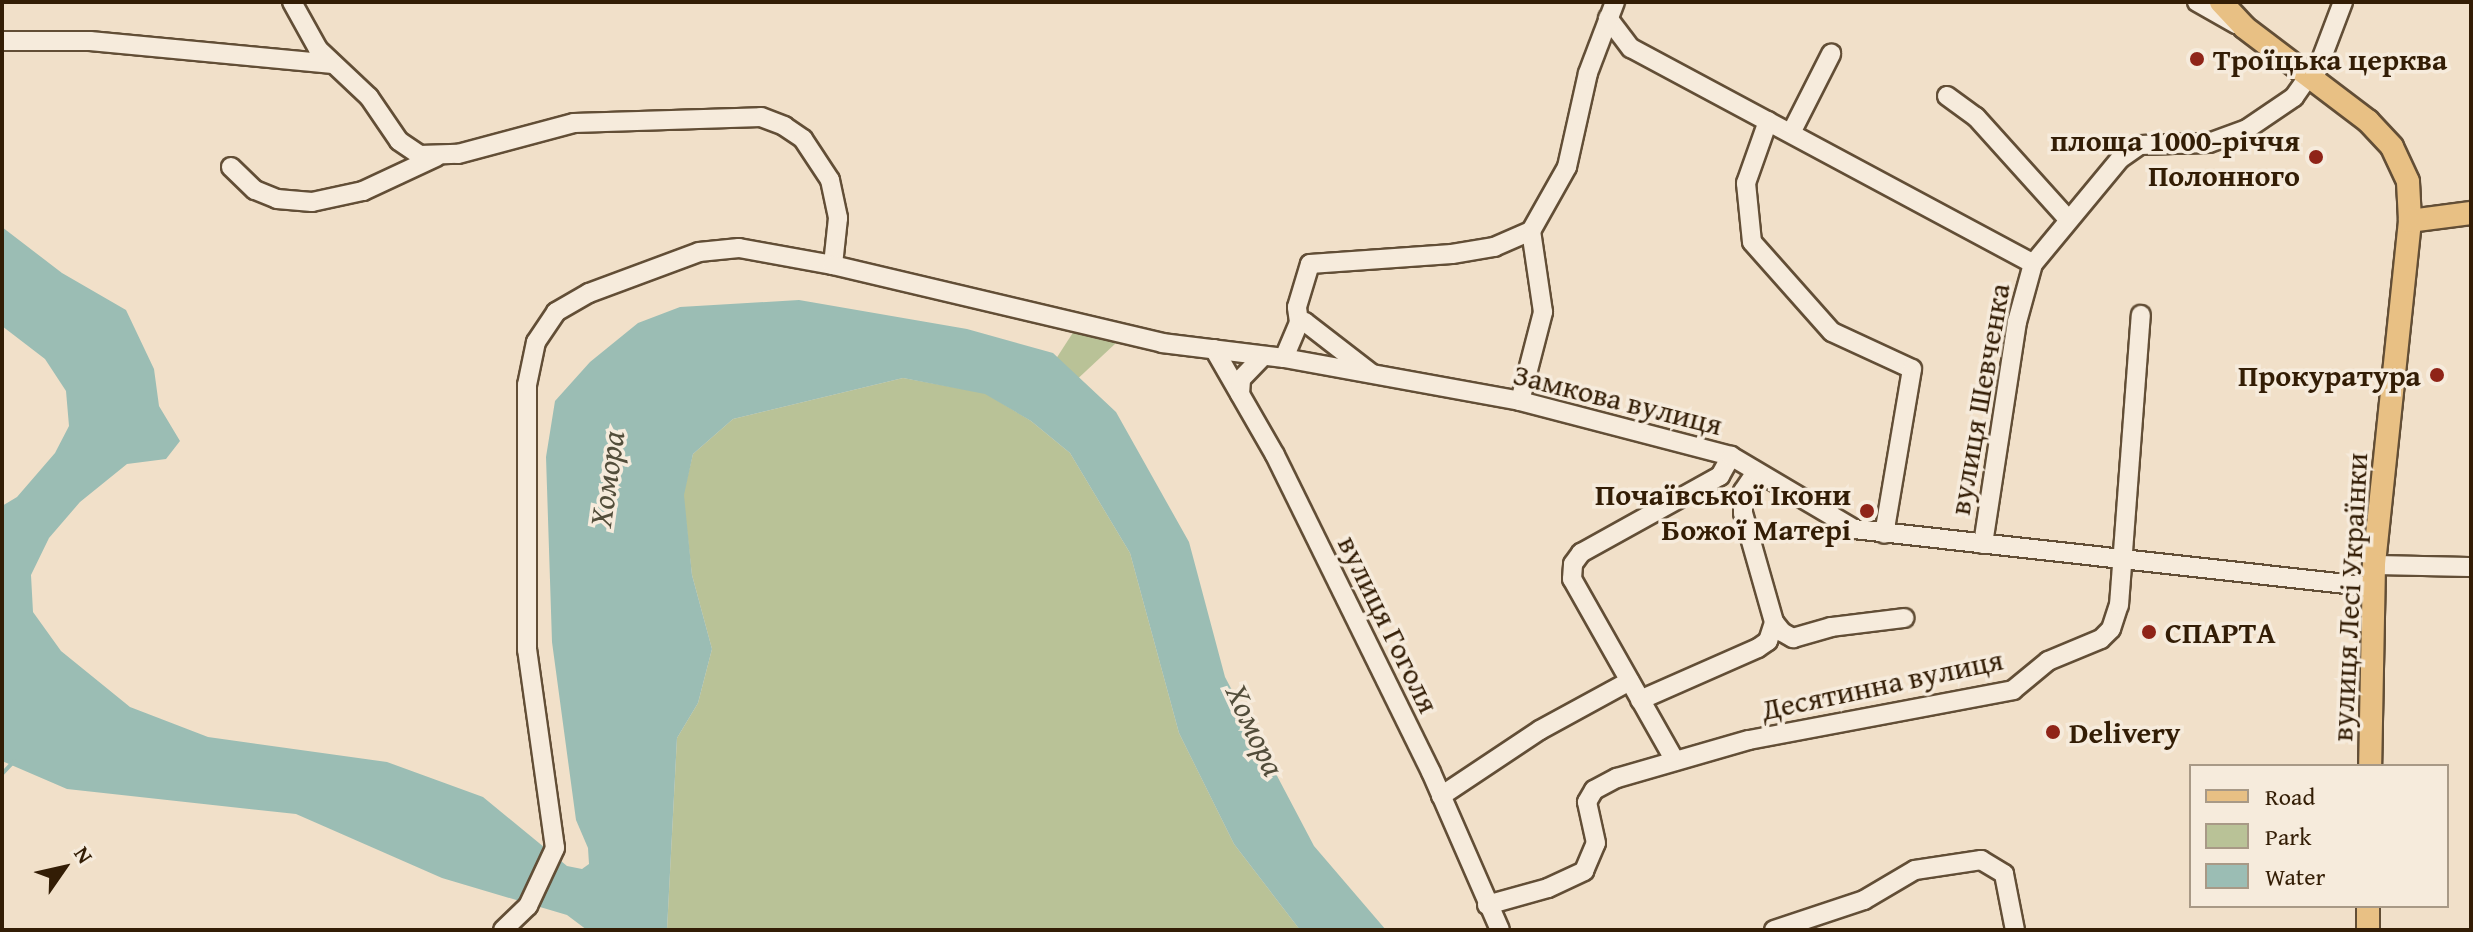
<!DOCTYPE html>
<meta charset="utf-8">
<style>
body{margin:0}
#map{position:relative;width:2473px;height:932px;overflow:hidden;background:#f1e0c9;font-family:"Gentium Book Plus",serif}
div>[style]{position:absolute}
.green>*{inset:0;background:#b9c297}
.water>*{inset:0;background:#9bbdb4}
.stream>*{height:4px;margin:-2px;padding:0 2px;transform-origin:2px;border-radius:2px;background:#9bbdb4}
.roads{filter:drop-shadow(2px 0 #624e36) drop-shadow(-2px 0 #624e36) drop-shadow(0 2px #624e36) drop-shadow(0 -2px #624e36)}
.minor>*{height:18px;margin:-9px;padding:0 9px;transform-origin:9px;border-radius:9px;background:#f6ebdc}
.major>*{height:22px;margin:-11px;padding:0 11px;transform-origin:11px;border-radius:11px;background:#e8c084}
.dots>*{width:22px;height:22px;translate:-50% -50%;box-sizing:border-box;border:4px solid #f6ebdc;border-radius:50%}
span{translate:-50% -50%;white-space:nowrap;text-align:center;line-height:1.15;-webkit-text-stroke:7px #f6ebdc;paint-order:stroke}
.poi-label{font-size:30px;color:#331d05;font-weight:700}
.left{translate:0 -50%;text-align:left}
.right{translate:-100% -50%;text-align:right}
.street-label{font-size:30px;color:#331d05}
.water-label{font-size:32px;color:#524d3a;font-style:italic}
.frame{position:absolute;inset:0;border:4px solid #331d05;pointer-events:none}
.legend{position:absolute;left:2189px;top:764px;width:260px;height:144px;box-sizing:border-box;background:#f6ebdc;border:2px solid #a89986;margin:0;padding:10px 14px;list-style:none;font-size:24px;color:#331d05}
.legend li{display:flex;align-items:center;gap:16px;height:40px}
.legend b{width:40px;border:2px solid #a89986}
.north{position:absolute;left:24px;top:828px;width:80px;height:80px;-webkit-text-stroke:6px #f6ebdc;paint-order:stroke;rotate:56deg;font-size:22px;font-weight:700;line-height:32px;text-align:center;color:#331d05}
.north::after{content:'';display:block;margin:auto;width:28px;height:36px;background:#331d05;clip-path:polygon(50% 0,100% 100%,50% 72%,0 100%)}
</style>
<div id="map">
<div class="green">
<div style="clip-path:polygon(1074px 331px,1116px 343px,1071px 385px,1052px 365px)"></div>
<div style="clip-path:polygon(903px 378px,985px 393px,1031px 421px,1070px 453px,1130px 553px,1179px 733px,1234px 844px,1300px 930px,667px 930px,677px 738px,698px 703px,712px 649px,692px 575px,683px 495px,693px 454px,733px 419px)"></div>
</div>
<div class="water">
<div style="clip-path:polygon(2px 227px,62px 273px,126px 310px,154px 369px,159px 406px,180px 441px,166px 459px,127px 464px,80px 502px,49px 538px,31px 575px,33px 612px,61px 651px,130px 707px,208px 737px,387px 762px,483px 797px,567px 866px,582px 869px,589px 864px,588px 848px,576px 820px,552px 642px,546px 457px,555px 401px,590px 362px,638px 323px,680px 307px,799px 300px,967px 329px,1053px 353px,1116px 412px,1189px 542px,1225px 677px,1314px 846px,1386px 930px,1300px 930px,1234px 844px,1179px 733px,1130px 553px,1070px 453px,1031px 421px,985px 394px,903px 378px,733px 419px,693px 454px,684px 495px,692px 575px,712px 649px,698px 703px,677px 738px,667px 930px,587px 930px,567px 915px,442px 878px,296px 814px,67px 789px,2px 761px,2px 506px,17px 497px,55px 453px,69px 426px,66px 391px,45px 359px,2px 326px)"></div>
</div>
<div class="stream">
<div style="left:2px;top:774px;width:18px;rotate:-47deg"></div>
</div>
<div class="roads">
<div class="minor">
<div style="left:292px;top:2px;width:54px;rotate:61deg"></div>
<div style="left:318px;top:49px;width:70px;rotate:43.3deg"></div>
<div style="left:369px;top:97px;width:53px;rotate:55.7deg"></div>
<div style="left:399px;top:141px;width:25px;rotate:34deg"></div>
<div style="left:420px;top:155px;width:38px;rotate:-2deg"></div>
<div style="left:458px;top:154px;width:120px;rotate:-15deg"></div>
<div style="left:574px;top:123px;width:187px;rotate:-1.8deg"></div>
<div style="left:761px;top:117px;width:25px;rotate:21deg"></div>
<div style="left:784px;top:126px;width:23px;rotate:34deg"></div>
<div style="left:803px;top:139px;width:49px;rotate:56.6deg"></div>
<div style="left:830px;top:180px;width:39px;rotate:78deg"></div>
<div style="left:838px;top:218px;width:47px;rotate:96.1deg"></div>
<div style="left:2197px;top:2px;width:45px;rotate:29.4deg"></div>
<div style="left:1608px;top:18px;width:38px;rotate:53deg"></div>
<div style="left:1631px;top:48px;width:456px;rotate:28.2deg"></div>
<div style="left:2px;top:41px;width:88px"></div>
<div style="left:90px;top:41px;width:244px;rotate:5.4deg"></div>
<div style="left:2313px;top:81px;width:85px;rotate:-69.2deg"></div>
<div style="left:1947px;top:96px;width:36px;rotate:36deg"></div>
<div style="left:1976px;top:117px;width:136px;rotate:48deg"></div>
<div style="left:1768px;top:121px;width:66px;rotate:109.5deg"></div>
<div style="left:1746px;top:183px;width:59px;rotate:84.2deg"></div>
<div style="left:1752px;top:242px;width:120px;rotate:48.4deg"></div>
<div style="left:1832px;top:332px;width:88px;rotate:24.8deg"></div>
<div style="left:1912px;top:369px;width:167px;rotate:99.6deg"></div>
<div style="left:1791px;top:133px;width:89px;rotate:-63.1deg"></div>
<div style="left:231px;top:167px;width:33px;rotate:44deg"></div>
<div style="left:255px;top:190px;width:24px;rotate:22deg"></div>
<div style="left:277px;top:199px;width:35px;rotate:5deg"></div>
<div style="left:312px;top:202px;width:52px;rotate:-12.2deg"></div>
<div style="left:363px;top:191px;width:81px;rotate:-25deg"></div>
<div style="left:1299px;top:322px;width:15px;rotate:-98deg"></div>
<div style="left:1297px;top:307px;width:45px;rotate:-73.2deg"></div>
<div style="left:1310px;top:264px;width:142px;rotate:-4deg"></div>
<div style="left:1452px;top:254px;width:43px;rotate:-9.5deg"></div>
<div style="left:1494px;top:247px;width:40px;rotate:-23.4deg"></div>
<div style="left:1214px;top:349px;width:122px;rotate:60.1deg"></div>
<div style="left:1275px;top:455px;width:353px;rotate:63.8deg"></div>
<div style="left:1431px;top:772px;width:172px;rotate:66.4deg"></div>
<div style="left:1284px;top:358px;width:39px;rotate:-67deg"></div>
<div style="left:1299px;top:322px;width:6px"></div>
<div style="left:1305px;top:322px;width:83px;rotate:37.7deg"></div>
<div style="left:1240px;top:394px;width:15px;rotate:-86deg"></div>
<div style="left:1241px;top:379px;width:32px;rotate:-46deg"></div>
<div style="left:1520px;top:401px;width:92px;rotate:-75.5deg"></div>
<div style="left:1543px;top:312px;width:82px;rotate:-98.4deg"></div>
<div style="left:1531px;top:231px;width:73px;rotate:-60.6deg"></div>
<div style="left:1567px;top:167px;width:96px;rotate:-77.4deg"></div>
<div style="left:1588px;top:73px;width:76px;rotate:-69.2deg"></div>
<div style="left:1756px;top:472px;width:23px;rotate:124deg"></div>
<div style="left:1743px;top:491px;width:22px;rotate:90deg"></div>
<div style="left:1743px;top:513px;width:113px;rotate:74.1deg"></div>
<div style="left:1774px;top:622px;width:13px;rotate:51deg"></div>
<div style="left:1782px;top:632px;width:13px;rotate:29deg"></div>
<div style="left:1793px;top:638px;width:40px;rotate:-16deg"></div>
<div style="left:1831px;top:627px;width:74px;rotate:-7deg"></div>
<div style="left:1983px;top:544px;width:225px;rotate:-81.3deg"></div>
<div style="left:2017px;top:322px;width:60px;rotate:-74.6deg"></div>
<div style="left:2033px;top:264px;width:136px;rotate:-50.4deg"></div>
<div style="left:2120px;top:159px;width:24px;rotate:-35deg"></div>
<div style="left:2140px;top:145px;width:69px;rotate:-1.7deg"></div>
<div style="left:2209px;top:143px;width:40px;rotate:-20.2deg"></div>
<div style="left:2247px;top:129px;width:57px;rotate:-34.2deg"></div>
<div style="left:2294px;top:97px;width:24px;rotate:-55deg"></div>
<div style="left:2374px;top:565px;width:97px;rotate:1.2deg"></div>
<div style="left:1640px;top:700px;width:129px;rotate:-23.8deg"></div>
<div style="left:1758px;top:648px;width:12px;rotate:-35deg"></div>
<div style="left:1768px;top:641px;width:20px;rotate:-72deg"></div>
<div style="left:1674px;top:759px;width:207px;rotate:-119.5deg"></div>
<div style="left:1572px;top:579px;width:15px;rotate:-86deg"></div>
<div style="left:1573px;top:564px;width:14px;rotate:-54deg"></div>
<div style="left:1581px;top:553px;width:159px;rotate:-29deg"></div>
<div style="left:1720px;top:476px;width:23px;rotate:-61deg"></div>
<div style="left:1441px;top:796px;width:119px;rotate:-33.7deg"></div>
<div style="left:1540px;top:730px;width:102px;rotate:-28.6deg"></div>
<div style="left:1487px;top:905px;width:63px;rotate:-15.6deg"></div>
<div style="left:1548px;top:888px;width:40px;rotate:-25deg"></div>
<div style="left:1584px;top:871px;width:30px;rotate:-67deg"></div>
<div style="left:1596px;top:843px;width:42px;rotate:-102.4deg"></div>
<div style="left:1587px;top:802px;width:14px;rotate:-60deg"></div>
<div style="left:1594px;top:790px;width:26px;rotate:-28deg"></div>
<div style="left:1617px;top:778px;width:137px;rotate:-16.1deg"></div>
<div style="left:1749px;top:740px;width:269px;rotate:-10.7deg"></div>
<div style="left:2013px;top:690px;width:45px;rotate:-39.6deg"></div>
<div style="left:2048px;top:661px;width:57px;rotate:-22.5deg"></div>
<div style="left:2101px;top:639px;width:14px;rotate:-45deg"></div>
<div style="left:2111px;top:629px;width:25px;rotate:-72deg"></div>
<div style="left:2119px;top:605px;width:291px;rotate:-85.7deg"></div>
<div style="left:503px;top:930px;width:35px;rotate:-44deg"></div>
<div style="left:528px;top:906px;width:64px;rotate:-65deg"></div>
<div style="left:555px;top:848px;width:200px;rotate:-98deg"></div>
<div style="left:527px;top:650px;width:265px;rotate:-90deg"></div>
<div style="left:527px;top:385px;width:44px;rotate:-78.2deg"></div>
<div style="left:536px;top:342px;width:36px;rotate:-56deg"></div>
<div style="left:556px;top:312px;width:38px;rotate:-30deg"></div>
<div style="left:589px;top:293px;width:117px;rotate:-20.4deg"></div>
<div style="left:699px;top:252px;width:40px;rotate:-5.7deg"></div>
<div style="left:739px;top:248px;width:96px;rotate:10.3deg"></div>
<div style="left:833px;top:265px;width:338px;rotate:13.3deg"></div>
<div style="left:1162px;top:343px;width:123px;rotate:7deg"></div>
<div style="left:1284px;top:358px;width:240px;rotate:10.3deg"></div>
<div style="left:1520px;top:401px;width:218px;rotate:14.6deg"></div>
<div style="left:1731px;top:456px;width:143px;rotate:30.7deg"></div>
<div style="left:1854px;top:529px;width:522px;rotate:6.38deg"></div>
<div style="left:1774px;top:930px;width:95px;rotate:-18.4deg"></div>
<div style="left:1864px;top:900px;width:59px;rotate:-30.5deg"></div>
<div style="left:1915px;top:870px;width:67px;rotate:-8.6deg"></div>
<div style="left:1981px;top:860px;width:27px;rotate:31deg"></div>
<div style="left:2004px;top:874px;width:57px;rotate:78.9deg"></div>
</div>
<div class="major">
<div style="left:2221px;top:2px;width:34px;rotate:47deg"></div>
<div style="left:2244px;top:27px;width:156px;rotate:37.2deg"></div>
<div style="left:2368px;top:121px;width:35px;rotate:47deg"></div>
<div style="left:2392px;top:147px;width:38px;rotate:65deg"></div>
<div style="left:2408px;top:182px;width:39px;rotate:87deg"></div>
<div style="left:2410px;top:221px;width:346px;rotate:96deg"></div>
<div style="left:2374px;top:565px;width:201px;rotate:91.1deg"></div>
<div style="left:2410px;top:221px;width:62px;rotate:-7.5deg"></div>
<div style="left:2368px;top:906px;width:24px;rotate:90deg"></div>
</div>
</div>
<div class="dots">
<div style="left:2197px;top:59px;background:#8f2418"></div>
<div style="left:2316px;top:157px;background:#8f2418"></div>
<div style="left:2437px;top:375px;background:#8f2418"></div>
<div style="left:1867px;top:511px;background:#8f2418"></div>
<div style="left:2149px;top:632px;background:#8f2418"></div>
<div style="left:2053px;top:732px;background:#8f2418"></div>
</div>
<div class="poi-label">
<span class="left" style="left:2213px;top:59px">Троїцька церква</span>
<span class="right" style="left:2300px;top:157px">площа 1000-річчя<br>Полонного</span>
<span class="right" style="left:2421px;top:375px">Прокуратура</span>
<span class="right" style="left:1851px;top:511px">Почаївської Ікони<br>Божої Матері</span>
<span class="left" style="left:2165px;top:632px">СПАРТА</span>
<span class="left" style="left:2069px;top:732px">Delivery</span>
</div>
<div class="street-label">
<span style="left:1618px;top:399px;rotate:14deg">Замкова вулиця</span>
<span style="left:1979px;top:399px;rotate:-80deg">вулиця Шевченка</span>
<span style="left:2349px;top:597px;rotate:-87deg">вулиця Лесі Українки</span>
<span style="left:1389px;top:624px;rotate:64deg">вулиця Гоголя</span>
<span style="left:1882px;top:684px;rotate:-12deg">Десятинна вулиця</span>
</div>
<div class="water-label">
<span style="left:607px;top:479px;rotate:-82deg">Хомора</span>
<span style="left:1255px;top:730px;rotate:65deg">Хомора</span>
</div>
<div class="frame"></div>
<ul class="legend">
<li><b style="height:10px;background:#e8c084"></b>Road</li>
<li><b style="height:22px;background:#b9c297"></b>Park</li>
<li><b style="height:22px;background:#9bbdb4"></b>Water</li>
</ul>
<div class="north">N</div>
</div>
